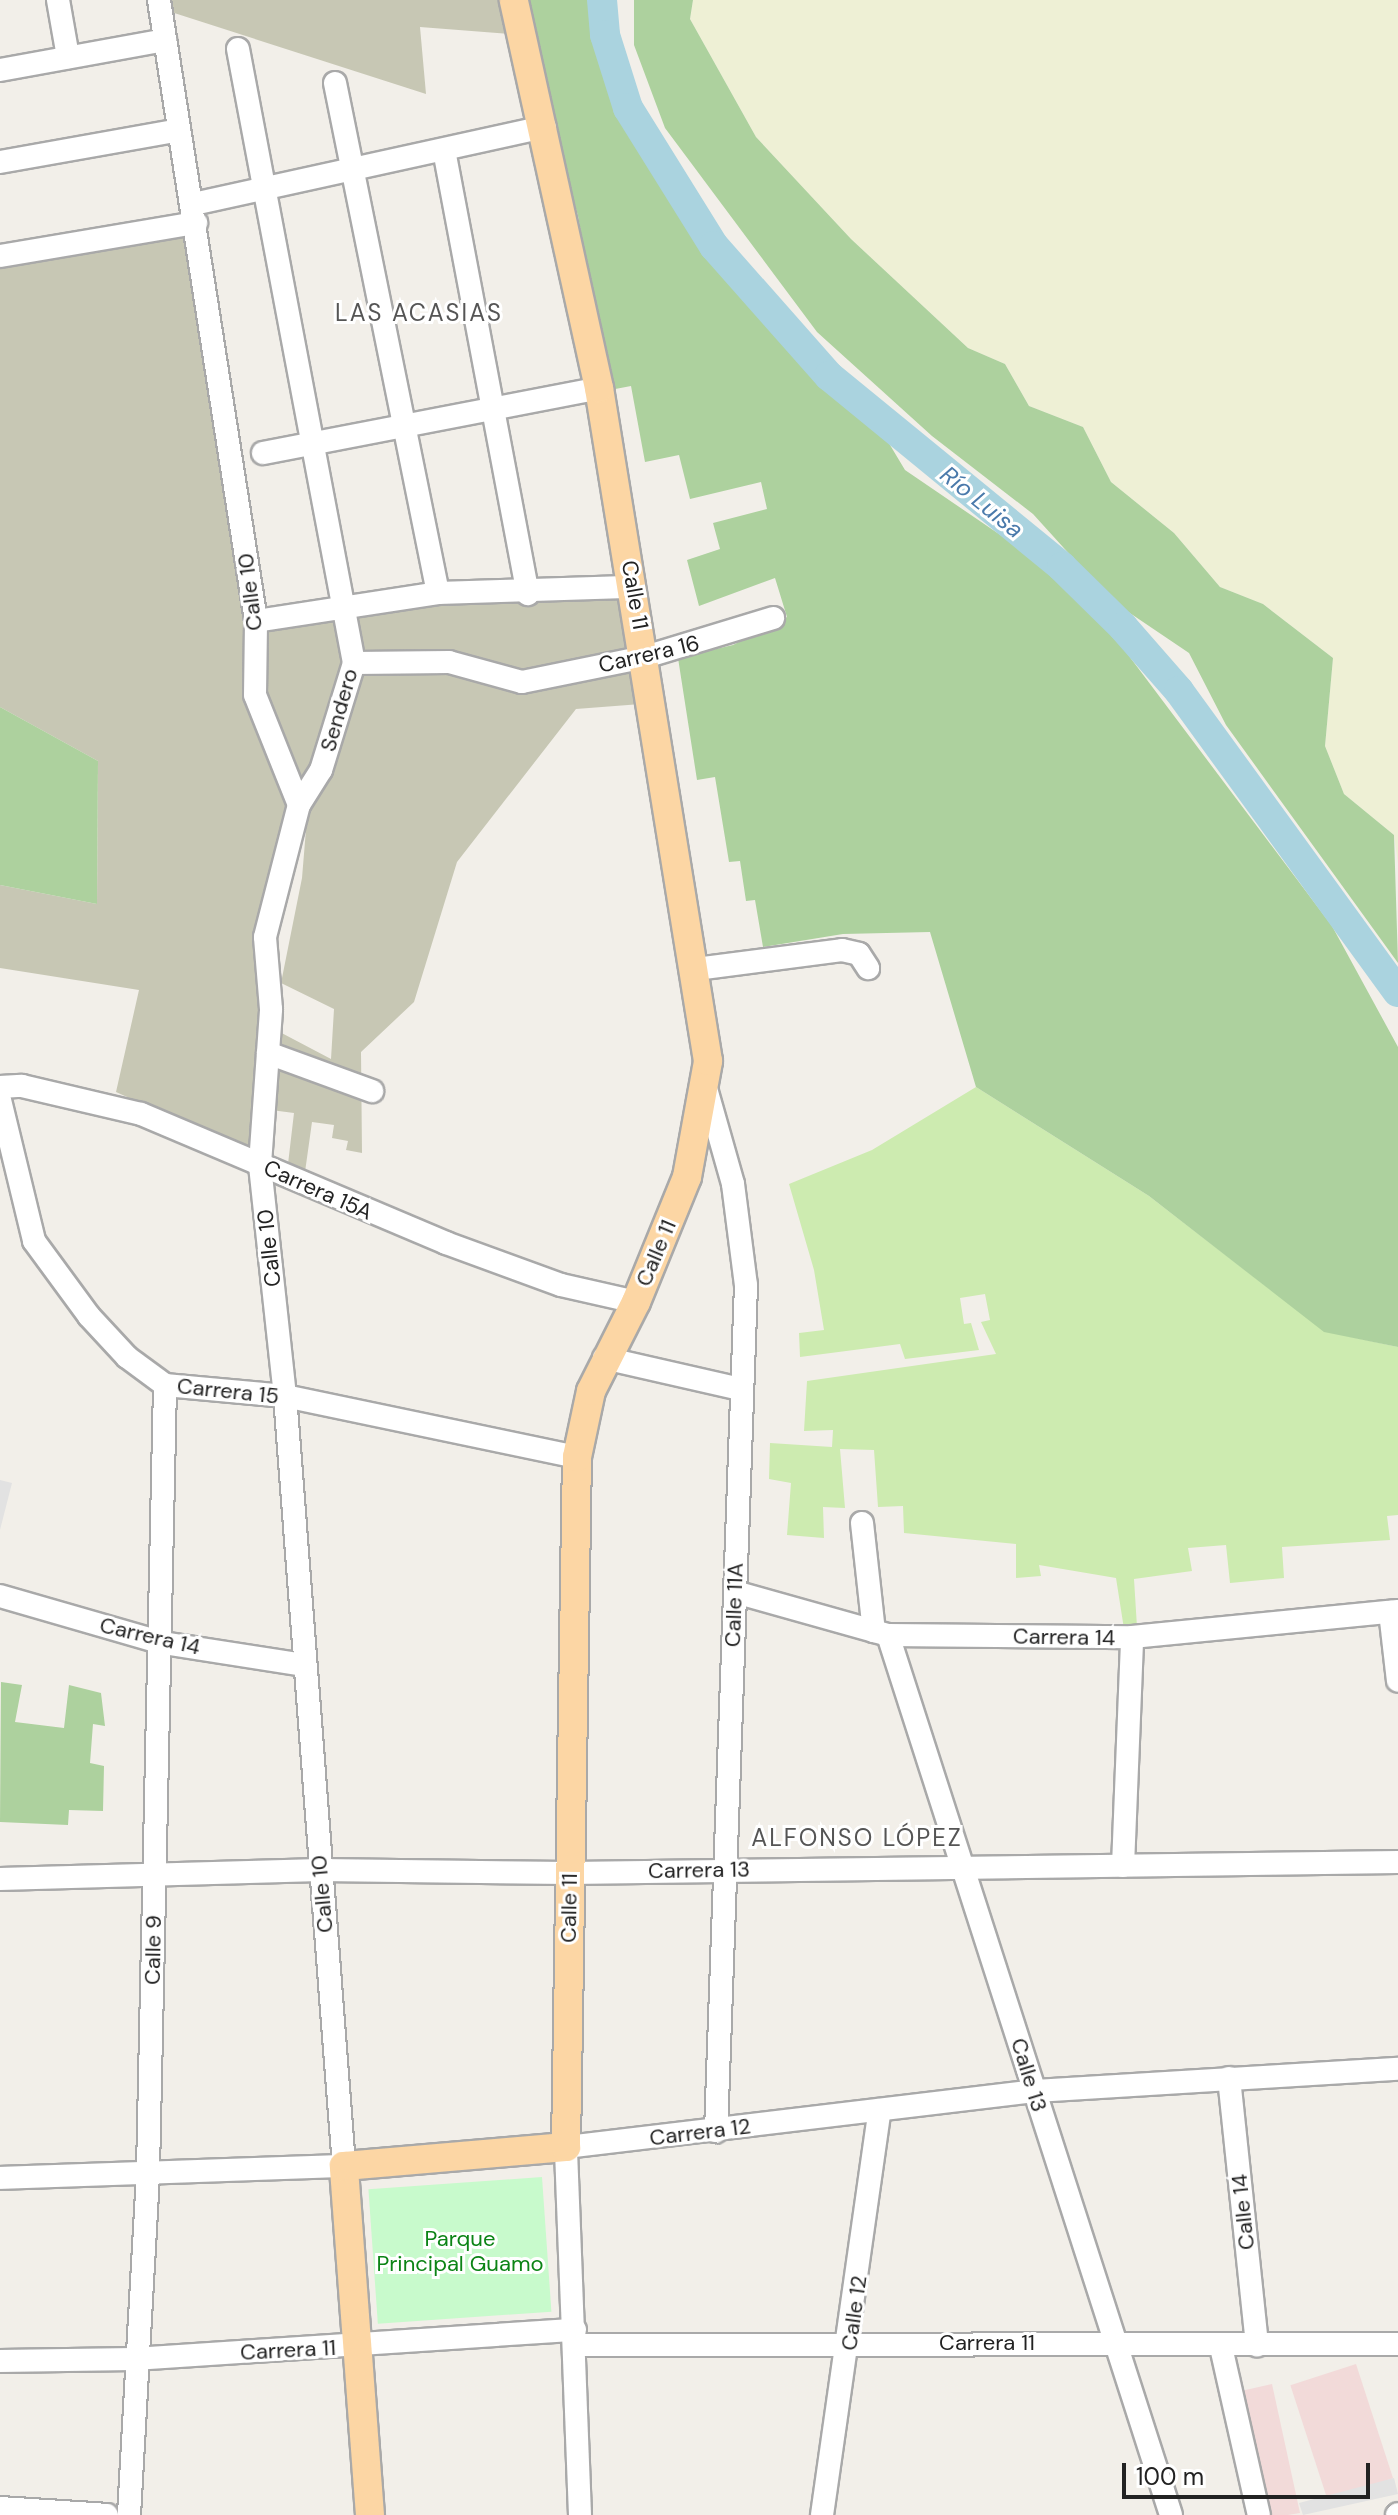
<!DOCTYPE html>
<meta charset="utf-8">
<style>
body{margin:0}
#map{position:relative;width:1398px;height:2515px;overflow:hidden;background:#f2efe9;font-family:"DM Sans",sans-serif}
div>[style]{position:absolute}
.commercial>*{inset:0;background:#f2dad9;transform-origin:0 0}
.construction>*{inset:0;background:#c7c7b4}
.farmland>*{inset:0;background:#eef0d5}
.grass>*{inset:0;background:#cdebb0}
.forest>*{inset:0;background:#add19e}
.park>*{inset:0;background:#c8facc;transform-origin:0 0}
.parking>*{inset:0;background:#e2e2e2}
.river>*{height:30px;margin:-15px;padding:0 15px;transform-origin:15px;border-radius:15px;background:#aad3df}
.roads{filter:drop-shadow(2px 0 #a9a9a9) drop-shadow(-2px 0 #a9a9a9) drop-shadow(0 2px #a9a9a9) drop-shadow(0 -2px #a9a9a9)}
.minor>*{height:22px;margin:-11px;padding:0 11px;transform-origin:11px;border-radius:11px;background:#fff}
.major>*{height:28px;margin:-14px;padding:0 14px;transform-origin:14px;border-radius:14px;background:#fcd6a4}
span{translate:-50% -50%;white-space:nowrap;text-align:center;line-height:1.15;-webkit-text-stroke:6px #fff;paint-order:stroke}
.street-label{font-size:22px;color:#222}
.park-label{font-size:22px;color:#0c8416}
.neighbourhood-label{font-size:24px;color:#555;letter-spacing:2px}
.water-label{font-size:24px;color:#4a7aab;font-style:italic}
.scale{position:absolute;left:1122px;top:2463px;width:248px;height:36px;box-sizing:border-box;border:4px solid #222;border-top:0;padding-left:10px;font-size:24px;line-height:28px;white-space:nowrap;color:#222;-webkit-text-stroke:6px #fff;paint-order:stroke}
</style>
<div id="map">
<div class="commercial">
<div style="left:1356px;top:2364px;width:120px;height:69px;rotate:72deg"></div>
<div style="clip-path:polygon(1272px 2384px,1300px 2513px,1288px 2515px,1268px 2515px,1241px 2391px)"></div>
</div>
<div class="construction">
<div style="clip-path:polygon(167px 0,505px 0,510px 34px,420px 27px,426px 94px,168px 11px)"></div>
<div style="clip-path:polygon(188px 231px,249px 619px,244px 685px,296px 807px,263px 972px,254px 1154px,116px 1092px,139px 990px,0 968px,0 885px,97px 904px,98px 761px,0 707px,0 264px)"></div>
<div style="clip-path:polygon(625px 595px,641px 704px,576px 709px,457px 862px,414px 1002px,361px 1052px,362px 1153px,346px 1150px,348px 1141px,332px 1138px,334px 1125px,312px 1122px,305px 1172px,288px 1164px,294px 1113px,271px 1110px,274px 1029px,331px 1059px,334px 1009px,281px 983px,302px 878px,308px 805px,360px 664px,350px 612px,440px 597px)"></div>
<div style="clip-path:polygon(341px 613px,349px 663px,302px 796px,259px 691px,260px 625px)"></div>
</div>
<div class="farmland">
<div style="clip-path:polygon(693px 0,1398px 0,1398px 863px,1394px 835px,1344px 794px,1325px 746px,1333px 658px,1263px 604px,1220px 587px,1174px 533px,1111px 482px,1083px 427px,1029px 406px,1005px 364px,968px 348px,851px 239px,756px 137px,690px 19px)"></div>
</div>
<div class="grass">
<div style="clip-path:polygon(976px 1087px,1149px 1196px,1324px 1331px,1398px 1347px,1398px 1515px,1387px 1516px,1390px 1540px,1282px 1547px,1284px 1578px,1230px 1583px,1226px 1545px,1188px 1548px,1192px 1571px,1134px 1579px,1137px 1627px,1124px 1629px,1116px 1578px,1039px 1565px,1041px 1576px,1016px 1578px,1016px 1544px,904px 1533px,903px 1506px,878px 1507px,874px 1450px,840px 1449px,845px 1508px,823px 1507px,824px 1538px,787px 1535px,791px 1483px,769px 1479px,770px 1443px,832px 1447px,833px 1430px,804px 1431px,807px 1381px,996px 1354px,981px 1322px,990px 1320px,985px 1294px,960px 1298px,964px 1324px,971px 1323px,979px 1350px,905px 1359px,900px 1344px,800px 1357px,799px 1333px,824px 1330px,814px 1270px,789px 1184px,872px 1150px)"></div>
</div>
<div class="forest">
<div style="clip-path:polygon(520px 0,593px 0,619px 108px,661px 184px,717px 266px,758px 315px,887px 440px,905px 470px,1037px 560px,1083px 605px,1123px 648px,1332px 926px,1398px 1047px,1398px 1347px,1324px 1332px,1149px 1196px,976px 1087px,930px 932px,843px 934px,763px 947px,755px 900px,746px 901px,740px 861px,729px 862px,715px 777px,697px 780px,678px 658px,733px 645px,787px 617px,775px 578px,699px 606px,687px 560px,720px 549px,713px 523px,767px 509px,761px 482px,690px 499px,679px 455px,645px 462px,631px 386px,610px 390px,578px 216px)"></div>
<div style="clip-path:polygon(634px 0,693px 0,690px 19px,756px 137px,851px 239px,968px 348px,1005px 364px,1029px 406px,1083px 427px,1111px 482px,1174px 533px,1220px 587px,1263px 604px,1333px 658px,1325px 746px,1344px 794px,1394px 835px,1398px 963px,1226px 725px,1189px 653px,1112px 601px,1033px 514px,932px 436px,817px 332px,665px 128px,634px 45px)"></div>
<div style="clip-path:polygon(0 707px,98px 761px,97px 904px,0 885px)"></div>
<div style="clip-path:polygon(1px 1682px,22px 1685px,15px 1722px,64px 1728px,69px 1685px,101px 1693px,105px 1726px,93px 1724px,90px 1763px,104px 1766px,103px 1811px,69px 1810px,68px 1825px,0 1822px)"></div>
</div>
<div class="park">
<div style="left:542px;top:2177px;width:135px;height:174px;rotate:86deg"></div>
</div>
<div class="parking">
<div style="clip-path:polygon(0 1480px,12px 1483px,0 1530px)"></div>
<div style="clip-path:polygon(1394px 2478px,1398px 2494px,1303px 2515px,1299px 2503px)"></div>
</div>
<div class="river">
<div style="left:602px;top:0;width:35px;rotate:85deg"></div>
<div style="left:605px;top:35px;width:77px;rotate:72.5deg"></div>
<div style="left:628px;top:108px;width:163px;rotate:58.1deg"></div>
<div style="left:714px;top:246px;width:174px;rotate:48.5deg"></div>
<div style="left:829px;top:376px;width:301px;rotate:39.3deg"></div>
<div style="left:1062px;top:567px;width:86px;rotate:44.5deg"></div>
<div style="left:1123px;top:627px;width:85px;rotate:48.8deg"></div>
<div style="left:1179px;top:691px;width:372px;rotate:54deg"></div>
</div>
<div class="roads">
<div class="minor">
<div style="left:58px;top:0;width:58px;rotate:80deg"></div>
<div style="left:238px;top:49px;width:625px;rotate:79.3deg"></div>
<div style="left:354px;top:663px;width:112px;rotate:107.1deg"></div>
<div style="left:321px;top:770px;width:41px;rotate:122.2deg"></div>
<div style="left:0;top:70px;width:168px;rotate:-10.3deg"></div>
<div style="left:335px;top:83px;width:520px;rotate:78.58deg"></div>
<div style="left:444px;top:150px;width:452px;rotate:79.3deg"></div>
<div style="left:0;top:162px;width:182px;rotate:-10.1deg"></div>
<div style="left:194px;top:204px;width:359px;rotate:-12.4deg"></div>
<div style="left:0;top:256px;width:199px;rotate:-9.6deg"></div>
<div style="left:263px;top:453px;width:342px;rotate:-10.9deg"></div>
<div style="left:256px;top:621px;width:184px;rotate:-8.7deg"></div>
<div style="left:438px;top:593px;width:196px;rotate:-1.8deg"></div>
<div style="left:354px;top:663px;width:95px;rotate:-0.6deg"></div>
<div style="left:449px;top:662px;width:76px;rotate:15.3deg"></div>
<div style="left:522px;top:682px;width:126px;rotate:-11.5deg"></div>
<div style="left:645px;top:657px;width:134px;rotate:-16.9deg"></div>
<div style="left:696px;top:969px;width:147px;rotate:-7.4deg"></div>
<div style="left:842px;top:950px;width:17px;rotate:13deg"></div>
<div style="left:859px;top:954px;width:17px;rotate:57deg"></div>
<div style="left:268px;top:1053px;width:111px;rotate:20.1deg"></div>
<div style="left:705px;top:1085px;width:103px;rotate:74.2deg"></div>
<div style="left:733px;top:1184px;width:102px;rotate:82.7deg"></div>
<div style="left:746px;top:1285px;width:847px;rotate:92.03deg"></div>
<div style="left:0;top:1087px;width:22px;rotate:-3deg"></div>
<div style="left:22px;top:1086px;width:122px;rotate:13.2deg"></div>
<div style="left:141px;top:1114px;width:331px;rotate:22.9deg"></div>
<div style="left:446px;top:1243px;width:122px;rotate:20.1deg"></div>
<div style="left:561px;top:1285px;width:77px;rotate:12.8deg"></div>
<div style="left:0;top:1100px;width:145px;rotate:76.4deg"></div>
<div style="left:34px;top:1241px;width:93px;rotate:53.7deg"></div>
<div style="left:89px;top:1316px;width:56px;rotate:47.2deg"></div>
<div style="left:127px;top:1357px;width:47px;rotate:36.4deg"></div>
<div style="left:165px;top:1385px;width:121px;rotate:5.2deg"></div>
<div style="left:285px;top:1396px;width:298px;rotate:11.8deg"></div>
<div style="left:604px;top:1358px;width:140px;rotate:12.8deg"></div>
<div style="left:862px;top:1523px;width:109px;rotate:83.7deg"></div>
<div style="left:735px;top:1592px;width:159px;rotate:15.7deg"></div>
<div style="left:888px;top:1635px;width:244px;rotate:0.5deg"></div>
<div style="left:1132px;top:1637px;width:267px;rotate:-5.6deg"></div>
<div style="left:0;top:1596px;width:170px;rotate:16.1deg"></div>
<div style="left:163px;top:1643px;width:142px;rotate:8.9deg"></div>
<div style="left:1390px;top:1612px;width:69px;rotate:83.4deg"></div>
<div style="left:888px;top:1635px;width:924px;rotate:72.17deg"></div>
<div style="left:1123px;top:1866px;width:229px;rotate:-87.7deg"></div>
<div style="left:0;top:1879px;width:320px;rotate:-1.6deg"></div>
<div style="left:320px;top:1870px;width:249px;rotate:0.7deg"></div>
<div style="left:569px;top:1873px;width:829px;rotate:-0.76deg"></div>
<div style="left:1229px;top:2078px;width:269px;rotate:84deg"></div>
<div style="left:0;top:2178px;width:344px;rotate:-2deg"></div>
<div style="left:344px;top:2166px;width:772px;rotate:-94.38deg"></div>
<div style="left:285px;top:1396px;width:233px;rotate:-96.2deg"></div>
<div style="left:260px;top:1164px;width:155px;rotate:-85.9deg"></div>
<div style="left:271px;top:1009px;width:72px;rotate:-94.8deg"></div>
<div style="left:265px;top:937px;width:136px;rotate:-75.6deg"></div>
<div style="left:299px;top:805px;width:118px;rotate:-111.8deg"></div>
<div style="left:255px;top:695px;width:74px;rotate:-89.2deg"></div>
<div style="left:256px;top:621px;width:629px;rotate:-98.88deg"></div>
<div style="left:575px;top:2345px;width:823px;rotate:-0.07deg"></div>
<div style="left:1221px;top:2347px;width:172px;rotate:77.3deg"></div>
<div style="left:0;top:2361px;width:134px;rotate:-0.9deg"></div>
<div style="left:134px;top:2359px;width:442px;rotate:-3.8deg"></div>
<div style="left:0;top:2508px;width:107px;rotate:3.7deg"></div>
<div style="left:129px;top:2515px;width:345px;rotate:-86.8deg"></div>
<div style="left:148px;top:2171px;width:786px;rotate:-88.76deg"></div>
<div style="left:580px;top:2515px;width:368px;rotate:-92.2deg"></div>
<div style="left:566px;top:2147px;width:471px;rotate:-6.8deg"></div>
<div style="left:1034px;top:2091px;width:365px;rotate:-3.5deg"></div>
<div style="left:822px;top:2515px;width:409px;rotate:-81.9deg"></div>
<div style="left:1397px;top:2515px;width:1px;rotate:-45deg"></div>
</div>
<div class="major">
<div style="left:370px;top:2515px;width:350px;rotate:-94.3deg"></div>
<div style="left:344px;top:2166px;width:223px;rotate:-4.9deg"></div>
<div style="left:566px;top:2147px;width:690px;rotate:-89.09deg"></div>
<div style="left:577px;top:1457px;width:67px;rotate:-78deg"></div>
<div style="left:591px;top:1391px;width:100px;rotate:-63.2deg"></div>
<div style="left:636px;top:1302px;width:135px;rotate:-67.8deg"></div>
<div style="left:687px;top:1177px;width:118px;rotate:-79.7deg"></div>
<div style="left:708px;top:1061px;width:682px;rotate:-99.2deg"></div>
<div style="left:599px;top:388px;width:397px;rotate:-102.4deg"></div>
</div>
</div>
<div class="street-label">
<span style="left:250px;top:592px;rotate:-97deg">Calle 10</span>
<span style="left:635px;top:595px;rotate:80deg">Calle 11</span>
<span style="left:649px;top:654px;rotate:-13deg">Carrera 16</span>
<span style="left:339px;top:710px;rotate:-74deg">Sendero</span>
<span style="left:318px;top:1190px;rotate:24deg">Carrera 15A</span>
<span style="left:269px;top:1248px;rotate:-96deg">Calle 10</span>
<span style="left:656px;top:1253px;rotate:-67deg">Calle 11</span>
<span style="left:228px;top:1391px;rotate:6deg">Carrera 15</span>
<span style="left:734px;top:1605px;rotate:-88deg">Calle 11A</span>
<span style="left:150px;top:1636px;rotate:13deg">Carrera 14</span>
<span style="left:1064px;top:1637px;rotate:1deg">Carrera 14</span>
<span style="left:699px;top:1870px;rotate:-1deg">Carrera 13</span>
<span style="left:322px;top:1894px;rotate:-95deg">Calle 10</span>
<span style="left:569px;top:1908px;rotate:-89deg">Calle 11</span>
<span style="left:153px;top:1950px;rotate:-89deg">Calle 9</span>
<span style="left:1029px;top:2075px;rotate:73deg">Calle 13</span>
<span style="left:700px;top:2132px;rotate:-7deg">Carrera 12</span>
<span style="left:1243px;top:2212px;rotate:-96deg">Calle 14</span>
<span style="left:854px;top:2313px;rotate:-82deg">Calle 12</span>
<span style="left:987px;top:2343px">Carrera 11</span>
<span style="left:288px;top:2350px;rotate:-3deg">Carrera 11</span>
</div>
<div class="park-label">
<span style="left:460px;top:2251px">Parque<br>Principal Guamo</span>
</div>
<div class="neighbourhood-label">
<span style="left:419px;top:313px">LAS ACASIAS</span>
<span style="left:857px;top:1838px">ALFONSO LÓPEZ</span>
</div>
<div class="water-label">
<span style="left:982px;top:502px;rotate:39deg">Río Luisa</span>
</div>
<div class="scale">100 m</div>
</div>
